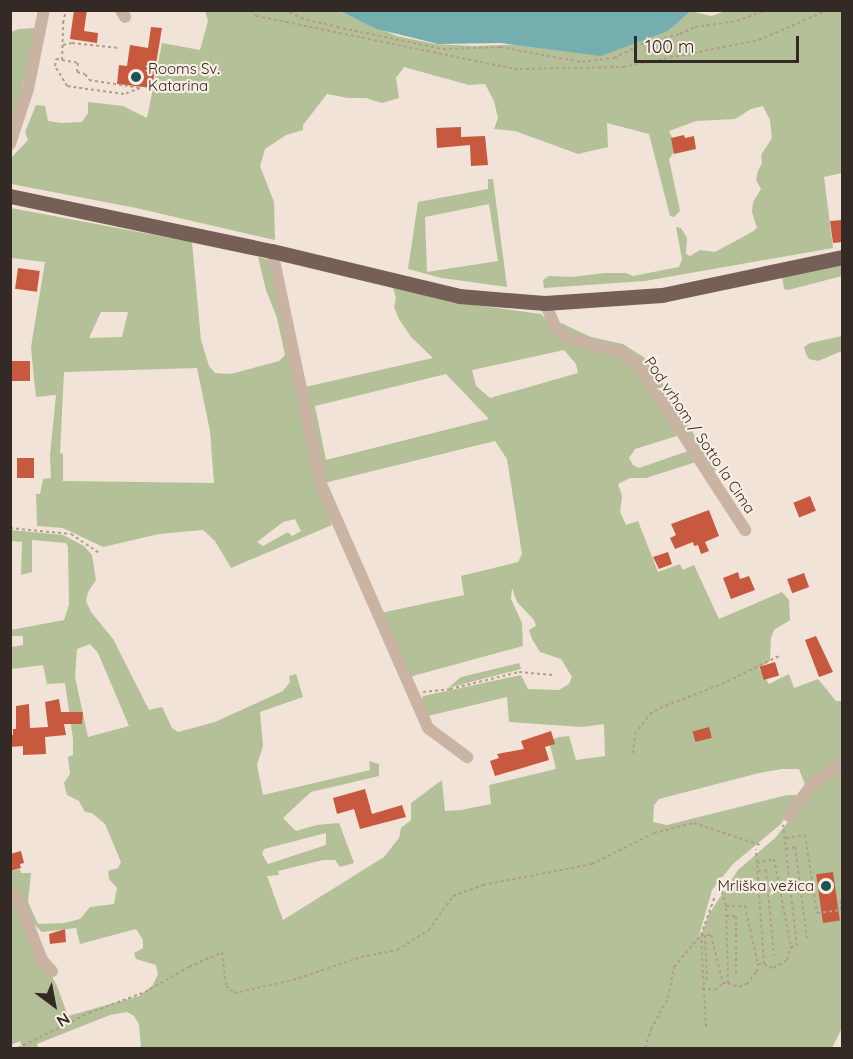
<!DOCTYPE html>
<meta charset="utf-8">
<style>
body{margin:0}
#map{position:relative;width:853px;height:1059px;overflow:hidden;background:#f1e3d7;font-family:Quicksand,sans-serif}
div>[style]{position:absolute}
.green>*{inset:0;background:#b4c097}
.water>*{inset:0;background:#75aeae}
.building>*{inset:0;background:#c75a3e;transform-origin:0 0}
.path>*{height:2px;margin-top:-1px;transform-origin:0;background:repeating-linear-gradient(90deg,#b49c8d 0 3px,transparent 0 6px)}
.minor>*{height:12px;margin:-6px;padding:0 6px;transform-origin:6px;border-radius:6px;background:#c9b3a3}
.major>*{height:15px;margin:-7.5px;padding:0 7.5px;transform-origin:7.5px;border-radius:7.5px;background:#765f56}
.dots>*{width:16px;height:16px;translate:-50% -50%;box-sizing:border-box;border:3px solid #f9eee3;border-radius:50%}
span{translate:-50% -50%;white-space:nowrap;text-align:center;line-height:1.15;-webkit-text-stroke:4.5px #f9eee3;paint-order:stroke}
.poi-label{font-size:15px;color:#332925}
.left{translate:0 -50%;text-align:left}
.right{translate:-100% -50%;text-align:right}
.street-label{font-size:15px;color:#332925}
.frame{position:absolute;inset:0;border:12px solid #332925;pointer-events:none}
.north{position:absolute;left:24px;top:975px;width:60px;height:60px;-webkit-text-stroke:4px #f9eee3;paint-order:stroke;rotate:148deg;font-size:16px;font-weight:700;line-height:24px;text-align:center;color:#332925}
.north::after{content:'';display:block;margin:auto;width:21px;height:27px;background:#332925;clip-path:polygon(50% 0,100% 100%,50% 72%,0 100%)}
.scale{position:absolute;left:634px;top:36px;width:165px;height:27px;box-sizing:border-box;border:3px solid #332925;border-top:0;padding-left:8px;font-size:18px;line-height:21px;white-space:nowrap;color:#332925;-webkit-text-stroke:4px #f9eee3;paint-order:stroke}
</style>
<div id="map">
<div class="green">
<div style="clip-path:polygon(729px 10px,842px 11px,842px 173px,824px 177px,833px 248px,645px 281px,544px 288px,543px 280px,549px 276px,573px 277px,604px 273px,626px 273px,633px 276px,679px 267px,682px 259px,676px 227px,681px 228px,687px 238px,686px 254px,690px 256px,700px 250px,715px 252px,752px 232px,757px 228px,752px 212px,753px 202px,761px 189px,756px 180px,758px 171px,762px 163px,761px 155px,772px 138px,770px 120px,763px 106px,751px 109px,735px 119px,696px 121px,669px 131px,677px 148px,669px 159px,680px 211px,674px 217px,670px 216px,649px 134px,607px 123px,608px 147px,578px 154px,515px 131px,494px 129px,498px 118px,494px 101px,485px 84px,469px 85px,404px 67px,396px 78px,399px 98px,382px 103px,366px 98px,348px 98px,327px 94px,303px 125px,303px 130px,286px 135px,265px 149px,260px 166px,274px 202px,275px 240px,136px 208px,11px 184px,11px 158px,28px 140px,25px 132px,36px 105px,45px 106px,48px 121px,61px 123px,82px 122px,88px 113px,88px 102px,123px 106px,147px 118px,162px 43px,200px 50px,208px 21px,205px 11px,337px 11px,397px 36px,435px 44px,474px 46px,638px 40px,668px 31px,691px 11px,711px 16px)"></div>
<div style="clip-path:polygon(36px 28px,16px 113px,11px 130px,11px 32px,19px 29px)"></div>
<div style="clip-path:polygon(evenodd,488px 179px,493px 179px,507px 287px,442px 278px,408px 269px,418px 202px,488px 189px,488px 179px,489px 204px,498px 261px,427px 272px,425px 217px,489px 204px)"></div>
<div style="clip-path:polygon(evenodd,11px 208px,192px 242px,201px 340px,209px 366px,215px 373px,231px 374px,279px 361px,285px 355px,277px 318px,266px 290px,258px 257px,270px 260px,317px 486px,332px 525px,231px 568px,215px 541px,203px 530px,159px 534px,103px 547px,63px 528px,37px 526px,36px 494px,40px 494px,43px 479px,51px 478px,50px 455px,56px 395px,36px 397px,33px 369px,31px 347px,45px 262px,11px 258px,11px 208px,101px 312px,128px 312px,122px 337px,89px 338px,101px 312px,11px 208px,197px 368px,210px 431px,214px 483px,63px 481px,63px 454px,60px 453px,64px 372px,197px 368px,11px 208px,295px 519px,301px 531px,292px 536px,288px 532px,263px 546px,257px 542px,283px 522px,295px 519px)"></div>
<div style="clip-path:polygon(842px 265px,842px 276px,788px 290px,784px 289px,782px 277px)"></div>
<div style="clip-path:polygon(evenodd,393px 288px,474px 305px,541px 314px,551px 325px,620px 356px,637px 369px,680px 435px,635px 449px,629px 458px,633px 465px,639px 468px,691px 450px,696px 462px,646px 478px,630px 478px,618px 484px,622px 496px,620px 512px,626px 525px,638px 521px,658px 572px,680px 564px,683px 570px,694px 565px,719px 619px,782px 592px,789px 600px,790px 620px,774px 630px,771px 638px,770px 661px,759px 668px,769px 684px,789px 674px,794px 688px,818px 679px,836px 701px,842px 701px,842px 761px,806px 787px,799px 769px,782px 769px,759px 773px,659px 799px,654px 805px,653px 822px,667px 825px,787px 795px,798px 795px,781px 824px,733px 864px,712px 890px,699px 936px,700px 938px,709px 914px,738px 870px,776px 837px,813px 790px,841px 769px,842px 1028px,832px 1048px,138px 1048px,141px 1046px,139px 1024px,134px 1016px,127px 1012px,110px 1015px,37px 1044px,38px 1048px,22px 1048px,20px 1041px,11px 1045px,10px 896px,57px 986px,68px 1016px,139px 996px,153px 985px,158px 974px,156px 965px,136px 959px,134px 953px,143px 948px,143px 940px,136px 929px,80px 944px,76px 928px,42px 932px,30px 920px,11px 887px,11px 871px,20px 869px,21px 873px,31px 873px,28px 902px,38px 924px,64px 923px,80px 919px,90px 907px,114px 904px,117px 888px,109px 879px,108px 871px,118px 868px,121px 862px,105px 824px,92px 813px,85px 812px,79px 801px,67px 795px,64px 783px,70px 774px,68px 757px,73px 755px,73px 739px,65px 683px,47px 684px,43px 665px,11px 669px,11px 647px,23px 645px,23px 636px,11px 636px,11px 630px,64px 620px,69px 605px,68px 547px,66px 543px,32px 540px,32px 572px,21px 575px,22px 542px,11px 541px,11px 530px,63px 535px,84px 546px,92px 555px,96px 580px,88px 592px,86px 601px,91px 612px,113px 639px,149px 710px,162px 707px,172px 728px,178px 732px,215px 722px,283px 691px,290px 682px,289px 676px,296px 674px,303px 697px,260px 712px,263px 746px,257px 765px,263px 795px,370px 770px,369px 761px,379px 764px,379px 776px,311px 792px,283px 818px,296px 831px,317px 825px,339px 823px,354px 863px,340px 867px,335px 860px,323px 860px,278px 871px,279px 875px,267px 876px,283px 920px,384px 857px,399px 838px,401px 828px,411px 820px,411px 803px,442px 780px,445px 811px,461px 810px,491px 804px,489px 785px,556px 769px,549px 741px,559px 737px,569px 736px,576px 760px,605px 756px,604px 724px,582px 727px,509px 722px,507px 697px,428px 716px,421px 700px,423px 696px,521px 675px,528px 689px,559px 690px,569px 684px,572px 677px,561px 659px,540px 652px,532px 639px,529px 630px,536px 626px,534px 620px,517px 602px,512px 588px,511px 599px,522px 623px,523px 646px,409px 677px,381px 613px,464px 595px,461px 576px,518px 562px,522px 554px,507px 459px,495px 441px,324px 483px,305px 387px,433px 358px,411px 337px,399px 319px,394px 307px,396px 298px,393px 288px,564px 350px,576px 364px,578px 373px,490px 398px,476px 386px,472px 370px,564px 350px,393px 288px,446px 374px,489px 419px,326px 460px,315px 406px,446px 374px,393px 288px,90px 644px,98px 653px,129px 726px,88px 737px,75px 677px,77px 649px,90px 644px,393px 288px,326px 833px,326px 845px,268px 864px,262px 854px,264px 849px,326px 833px)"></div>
<div style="clip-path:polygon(561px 323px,591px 337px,623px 344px,648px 360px,716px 470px,713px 472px,646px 371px,570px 335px,561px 326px)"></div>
<div style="clip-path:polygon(842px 336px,842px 351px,818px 361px,809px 359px,806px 354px,804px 347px,810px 343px)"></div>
<div style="clip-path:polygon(519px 663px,521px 669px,448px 688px,461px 677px)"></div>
</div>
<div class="water">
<div style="clip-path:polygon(339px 11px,691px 11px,668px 31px,601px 56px,501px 43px,438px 44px,377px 29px)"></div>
</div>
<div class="building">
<div style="clip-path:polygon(74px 10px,87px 10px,84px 31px,98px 33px,97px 43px,70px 39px)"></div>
<div style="clip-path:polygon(151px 27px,162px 28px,152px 88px,117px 84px,119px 65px,127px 66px,130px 45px,148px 48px)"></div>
<div style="clip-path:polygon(461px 127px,461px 137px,485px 136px,488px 165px,471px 166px,470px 145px,437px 148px,436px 128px)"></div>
<div style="clip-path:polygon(684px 135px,685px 138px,694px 136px,696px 149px,674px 154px,671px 138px)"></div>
<div style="clip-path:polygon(843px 220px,843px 242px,833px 243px,830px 221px)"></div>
<div style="left:18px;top:268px;width:22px;height:21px;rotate:8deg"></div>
<div style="left:10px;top:361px;width:20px;height:20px"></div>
<div style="left:17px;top:458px;width:17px;height:20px"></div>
<div style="left:810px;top:496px;width:16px;height:18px;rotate:68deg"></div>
<div style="clip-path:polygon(709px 510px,719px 536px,705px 542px,709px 551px,701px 554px,698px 545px,694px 546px,693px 542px,675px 549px,670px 538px,676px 535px,671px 524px)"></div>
<div style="clip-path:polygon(668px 552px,672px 564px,659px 569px,653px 557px)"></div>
<div style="clip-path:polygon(738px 572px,740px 579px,749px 576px,755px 590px,731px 599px,723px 578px)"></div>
<div style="left:804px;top:573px;width:15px;height:18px;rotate:70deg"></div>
<div style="clip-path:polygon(816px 636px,833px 672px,819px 677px,805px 640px)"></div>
<div style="left:775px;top:662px;width:14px;height:16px;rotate:73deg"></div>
<div style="clip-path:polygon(59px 699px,61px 712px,83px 712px,82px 724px,64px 724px,66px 735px,45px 737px,46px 754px,23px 755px,23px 746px,10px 747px,10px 735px,13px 735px,13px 729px,16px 729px,16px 706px,29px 704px,30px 728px,48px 727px,45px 702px)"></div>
<div style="left:709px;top:727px;width:11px;height:17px;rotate:75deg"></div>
<div style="clip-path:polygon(551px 731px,555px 744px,545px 747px,549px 760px,495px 776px,490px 761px,499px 758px,497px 754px,524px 749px,521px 741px)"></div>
<div style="clip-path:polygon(365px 789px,372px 814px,402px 805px,406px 817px,360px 829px,354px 809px,337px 814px,333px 798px)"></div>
<div style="clip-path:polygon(21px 851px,24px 863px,20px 864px,21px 868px,10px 871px,10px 854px)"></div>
<div style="left:833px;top:872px;width:49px;height:17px;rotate:82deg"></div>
<div style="clip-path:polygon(65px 929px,66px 942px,50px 944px,49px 934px)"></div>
</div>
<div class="path">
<div style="left:251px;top:10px;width:8px;rotate:50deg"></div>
<div style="left:256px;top:16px;width:31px;rotate:11deg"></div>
<div style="left:286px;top:22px;width:233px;rotate:11.6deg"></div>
<div style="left:514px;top:69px;width:109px;rotate:-1.1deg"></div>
<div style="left:623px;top:67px;width:139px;rotate:-11.2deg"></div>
<div style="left:759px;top:40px;width:75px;rotate:-23.5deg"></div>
<div style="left:284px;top:10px;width:19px;rotate:25deg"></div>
<div style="left:301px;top:18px;width:37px;rotate:14deg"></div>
<div style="left:337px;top:27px;width:108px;rotate:11.7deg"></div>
<div style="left:443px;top:49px;width:57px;rotate:-2deg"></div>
<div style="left:500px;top:47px;width:83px;rotate:10.4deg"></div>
<div style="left:582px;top:62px;width:32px;rotate:-7deg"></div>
<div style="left:614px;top:58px;width:30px;rotate:-27deg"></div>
<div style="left:641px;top:44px;width:40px;rotate:-14.4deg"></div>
<div style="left:680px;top:34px;width:17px;rotate:-25deg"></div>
<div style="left:695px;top:27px;width:42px;rotate:-8.1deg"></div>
<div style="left:737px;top:21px;width:30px;rotate:-21deg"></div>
<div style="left:63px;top:45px;width:9px;rotate:-13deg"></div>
<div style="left:72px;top:43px;width:47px;rotate:6.1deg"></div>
<div style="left:56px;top:59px;width:22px;rotate:10deg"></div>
<div style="left:78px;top:63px;width:9px;rotate:96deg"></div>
<div style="left:77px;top:72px;width:8px;rotate:14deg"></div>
<div style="left:85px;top:74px;width:7px;rotate:56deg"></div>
<div style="left:89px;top:80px;width:52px;rotate:8.9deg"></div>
<div style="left:140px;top:88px;width:17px;rotate:159deg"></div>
<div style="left:124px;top:94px;width:58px;rotate:-172deg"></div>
<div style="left:67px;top:86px;width:23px;rotate:-121deg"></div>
<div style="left:55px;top:66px;width:7px;rotate:-82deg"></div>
<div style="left:62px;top:60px;width:37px;rotate:-88deg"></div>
<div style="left:63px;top:23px;width:13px;rotate:-77deg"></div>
<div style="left:10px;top:528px;width:61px;rotate:5.6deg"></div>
<div style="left:71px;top:534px;width:34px;rotate:34deg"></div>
<div style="left:423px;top:692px;width:27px;rotate:-6deg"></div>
<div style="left:450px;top:689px;width:71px;rotate:-13.8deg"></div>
<div style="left:519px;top:672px;width:36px;rotate:5deg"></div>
<div style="left:633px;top:753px;width:19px;rotate:-84deg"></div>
<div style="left:635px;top:734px;width:25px;rotate:-53deg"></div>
<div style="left:650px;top:714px;width:12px;rotate:-31deg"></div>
<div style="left:660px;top:708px;width:66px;rotate:-21.2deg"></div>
<div style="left:722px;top:684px;width:64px;rotate:-26.2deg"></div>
<div style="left:786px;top:838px;width:19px;rotate:-9deg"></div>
<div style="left:805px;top:835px;width:79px;rotate:81.3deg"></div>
<div style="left:817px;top:913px;width:24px;rotate:-7deg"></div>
<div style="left:841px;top:910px;width:11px;rotate:-90deg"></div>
<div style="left:786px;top:849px;width:9px;rotate:-13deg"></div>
<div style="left:795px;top:847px;width:92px;rotate:82.5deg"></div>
<div style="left:757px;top:863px;width:17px;rotate:-13deg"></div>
<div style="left:774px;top:859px;width:90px;rotate:79.1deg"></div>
<div style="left:791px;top:947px;width:6px;rotate:-9deg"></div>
<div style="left:797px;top:946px;width:122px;rotate:-96.6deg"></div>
<div style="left:758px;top:871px;width:8px;rotate:-7deg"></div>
<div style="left:766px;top:870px;width:86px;rotate:84.7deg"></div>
<div style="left:726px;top:906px;width:19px"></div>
<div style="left:745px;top:906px;width:59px;rotate:77.4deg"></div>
<div style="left:758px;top:964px;width:6px"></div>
<div style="left:764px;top:964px;width:115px;rotate:-94deg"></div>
<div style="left:726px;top:916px;width:10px"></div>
<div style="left:736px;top:916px;width:59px;rotate:90deg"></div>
<div style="left:705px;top:935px;width:45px;rotate:87.5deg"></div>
<div style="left:764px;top:964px;width:10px;rotate:24deg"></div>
<div style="left:773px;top:968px;width:7px;rotate:-27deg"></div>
<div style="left:779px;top:965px;width:9px;rotate:-32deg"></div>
<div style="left:787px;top:960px;width:14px;rotate:-73deg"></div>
<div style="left:728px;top:983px;width:12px;rotate:20deg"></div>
<div style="left:739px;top:987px;width:9px;rotate:-21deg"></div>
<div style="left:747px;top:984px;width:15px;rotate:-53deg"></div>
<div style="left:756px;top:972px;width:8px;rotate:-76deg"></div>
<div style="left:702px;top:988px;width:13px;rotate:9deg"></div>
<div style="left:715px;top:990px;width:11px;rotate:-41deg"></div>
<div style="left:706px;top:1027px;width:92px;rotate:-93.1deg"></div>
<div style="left:701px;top:935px;width:10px"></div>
<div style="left:711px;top:935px;width:49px;rotate:76deg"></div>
<div style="left:723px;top:983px;width:5px"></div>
<div style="left:728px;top:983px;width:77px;rotate:-91.5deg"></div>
<div style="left:726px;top:906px;width:20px;rotate:-105deg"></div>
<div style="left:18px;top:1048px;width:79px;rotate:-26.2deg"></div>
<div style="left:89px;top:1013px;width:60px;rotate:-20.6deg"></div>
<div style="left:145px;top:992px;width:51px;rotate:-29.6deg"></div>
<div style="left:189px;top:967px;width:36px;rotate:-24deg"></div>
<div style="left:222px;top:952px;width:34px;rotate:83deg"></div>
<div style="left:226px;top:986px;width:11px;rotate:41deg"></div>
<div style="left:234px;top:993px;width:60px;rotate:-12.4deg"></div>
<div style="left:293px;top:980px;width:72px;rotate:-18.7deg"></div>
<div style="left:361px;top:957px;width:37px;rotate:-11deg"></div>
<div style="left:397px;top:950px;width:38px;rotate:-32deg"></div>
<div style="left:429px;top:930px;width:42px;rotate:-54.8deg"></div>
<div style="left:453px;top:896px;width:32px;rotate:-20deg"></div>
<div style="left:483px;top:885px;width:111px;rotate:-10.9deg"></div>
<div style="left:592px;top:864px;width:69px;rotate:-26.6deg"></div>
<div style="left:654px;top:833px;width:41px;rotate:-14deg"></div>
<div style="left:694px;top:823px;width:70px;rotate:18.4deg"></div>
<div style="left:645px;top:1048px;width:20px;rotate:-72deg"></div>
<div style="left:651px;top:1029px;width:35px;rotate:-61deg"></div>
<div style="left:668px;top:998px;width:32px;rotate:-79deg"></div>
<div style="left:674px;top:967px;width:42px;rotate:-49.8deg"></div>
<div style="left:701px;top:935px;width:41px;rotate:-70.3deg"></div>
</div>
<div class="minor">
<div style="left:121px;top:10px;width:8px;rotate:60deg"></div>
<div style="left:10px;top:144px;width:58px;rotate:-71.9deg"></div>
<div style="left:28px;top:89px;width:81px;rotate:-78.6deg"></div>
<div style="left:272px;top:251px;width:238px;rotate:78.1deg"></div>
<div style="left:321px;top:484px;width:266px;rotate:66.3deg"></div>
<div style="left:428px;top:728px;width:49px;rotate:36.6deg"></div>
<div style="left:545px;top:303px;width:26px;rotate:67deg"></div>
<div style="left:555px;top:327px;width:15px;rotate:42deg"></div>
<div style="left:566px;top:337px;width:59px;rotate:15.7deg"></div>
<div style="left:623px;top:353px;width:19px;rotate:39deg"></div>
<div style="left:638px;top:365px;width:197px;rotate:57deg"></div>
<div style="left:789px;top:816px;width:37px;rotate:-54deg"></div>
<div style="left:811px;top:786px;width:39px;rotate:-37deg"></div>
<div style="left:10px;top:892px;width:16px;rotate:50deg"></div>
<div style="left:20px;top:904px;width:60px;rotate:68.6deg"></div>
<div style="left:42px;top:960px;width:15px;rotate:48deg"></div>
</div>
<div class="major">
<div style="left:10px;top:196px;width:268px;rotate:11.9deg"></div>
<div style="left:272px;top:251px;width:192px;rotate:13.5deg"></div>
<div style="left:459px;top:296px;width:86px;rotate:4.7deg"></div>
<div style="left:545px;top:303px;width:117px;rotate:-3.9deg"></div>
<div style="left:662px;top:295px;width:184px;rotate:-11.9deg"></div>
</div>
<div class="dots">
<div style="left:136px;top:77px;background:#1b5355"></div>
<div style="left:826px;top:886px;background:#1b5355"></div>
</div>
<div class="poi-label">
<span class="left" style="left:148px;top:77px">Rooms Sv.<br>Katarina</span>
<span class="right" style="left:814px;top:886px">Mrliška vežica</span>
</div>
<div class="street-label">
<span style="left:700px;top:435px;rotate:56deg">Pod vrhom / Sotto la Cima</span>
</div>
<div class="frame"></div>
<div class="north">N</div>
<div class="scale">100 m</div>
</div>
